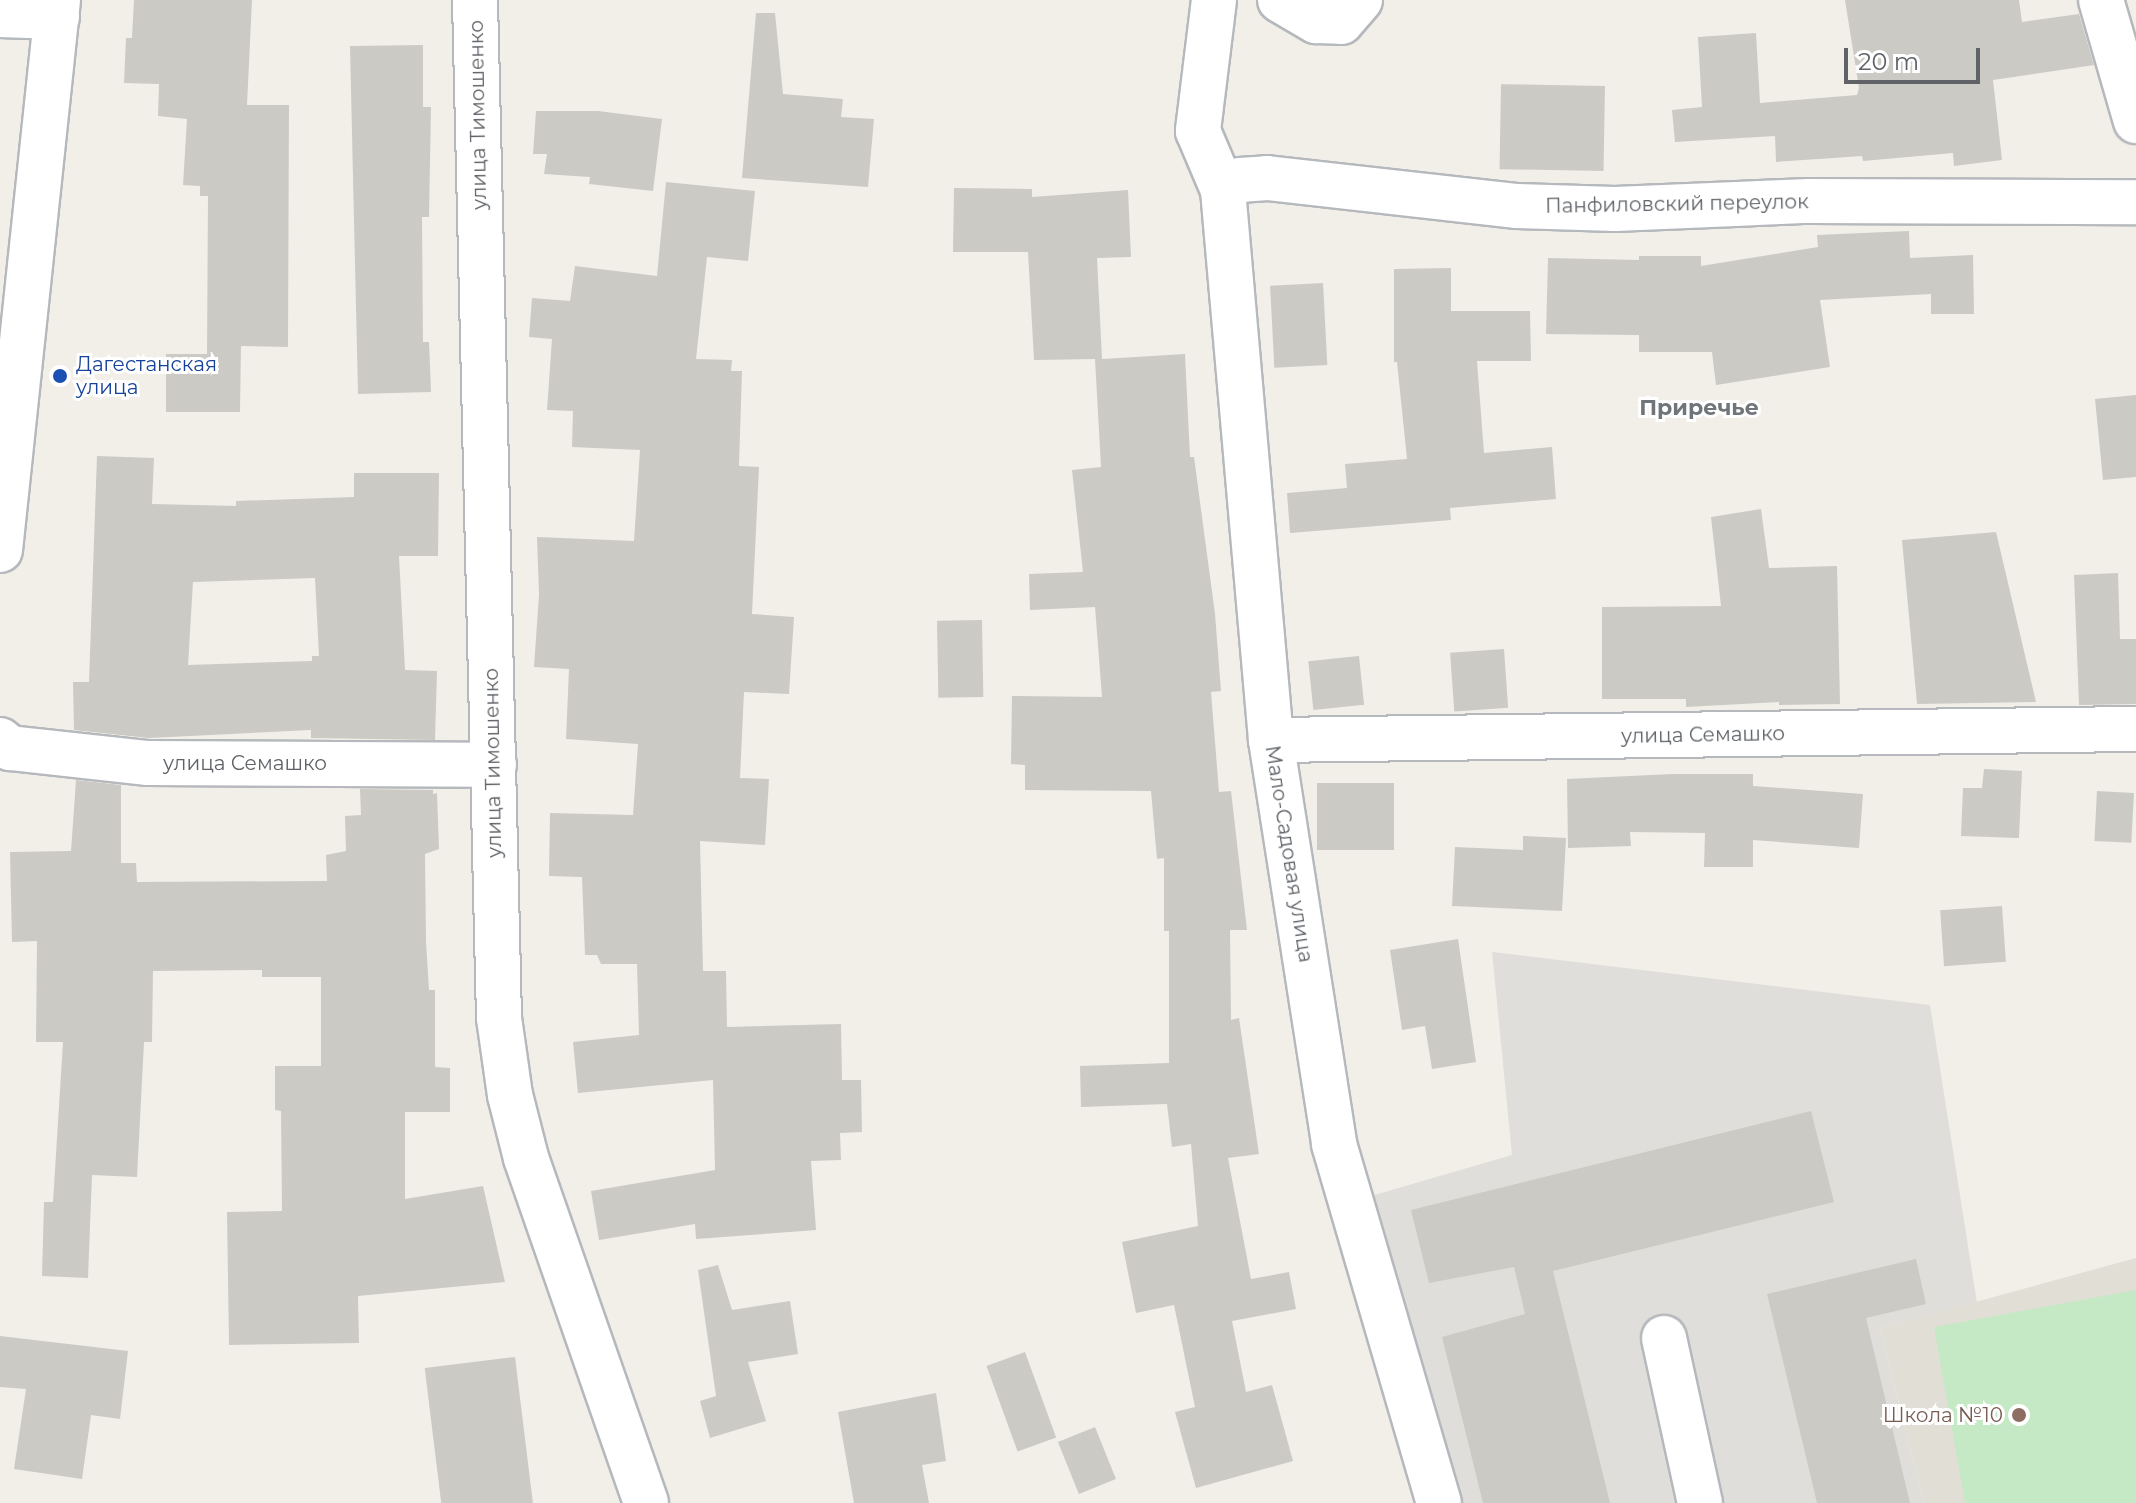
<!DOCTYPE html>
<meta charset="utf-8">
<style>
body{margin:0}
#map{position:relative;width:2136px;height:1503px;overflow:hidden;background:#f1efe8;font-family:Montserrat,sans-serif}
div>[style]{position:absolute}
.industrial>*{inset:0;background:#e0deda}
.education>*{inset:0;background:#e1ded6}
.green>*{inset:0;background:#c5e8c5}
.building>*{inset:0;background:#cccac5;transform-origin:0 0}
.roads{filter:drop-shadow(2px 0 #b5b8bc) drop-shadow(-2px 0 #b5b8bc) drop-shadow(0 2px #b5b8bc) drop-shadow(0 -2px #b5b8bc)}
.minor>*{height:44px;margin:-22px;padding:0 22px;transform-origin:22px;border-radius:22px;background:#fff}
.dots>*{width:22px;height:22px;translate:-50% -50%;box-sizing:border-box;border:4px solid #fff;border-radius:50%}
span{translate:-50% -50%;white-space:nowrap;text-align:center;line-height:1.15;-webkit-text-stroke:6px #fff;paint-order:stroke}
.street-label{font-size:20px;color:#5f6368}
.transit-label{font-size:20px;color:#164399}
.left{translate:0 -50%;text-align:left}
.education-label{font-size:20px;color:#785e54}
.right{translate:-100% -50%;text-align:right}
.neighbourhood-label{font-size:22px;color:#70757a;font-weight:700}
.scale{position:absolute;left:1844px;top:48px;width:136px;height:36px;box-sizing:border-box;border:4px solid #5f6368;border-top:0;padding-left:10px;font-size:24px;line-height:28px;white-space:nowrap;color:#5f6368;-webkit-text-stroke:6px #fff;paint-order:stroke}
</style>
<div id="map">
<div class="industrial">
<div style="clip-path:polygon(1492px 952px,1930px 1005px,1977px 1303px,1880px 1328px,1924px 1503px,1454px 1503px,1371px 1196px,1512px 1155px)"></div>
</div>
<div class="education">
<div style="clip-path:polygon(2136px 1258px,2136px 1503px,1924px 1503px,1880px 1328px)"></div>
</div>
<div class="green">
<div style="clip-path:polygon(2136px 1290px,2136px 1503px,1965px 1503px,1934px 1327px)"></div>
</div>
<div class="building">
<div style="clip-path:polygon(134px 0,252px 0,247px 105px,289px 105px,288px 347px,241px 346px,240px 412px,166px 412px,166px 354px,207px 354px,208px 196px,200px 196px,200px 186px,183px 185px,187px 119px,158px 116px,159px 84px,124px 83px,126px 38px,132px 38px)"></div>
<div style="clip-path:polygon(1845px 0,2019px 0,2022px 22px,2079px 14px,2094px 65px,1993px 80px,2002px 160px,1954px 166px,1953px 153px,1863px 161px,1862px 156px,1776px 162px,1775px 136px,1675px 142px,1672px 110px,1702px 107px,1698px 37px,1756px 33px,1760px 103px,1857px 95px,1859px 88px)"></div>
<div style="clip-path:polygon(756px 13px,775px 13px,783px 94px,843px 99px,841px 117px,874px 119px,868px 187px,742px 178px)"></div>
<div style="clip-path:polygon(423px 45px,423px 107px,431px 107px,429px 217px,422px 217px,423px 342px,429px 342px,431px 392px,358px 394px,350px 46px)"></div>
<div style="left:1605px;top:86px;width:85px;height:104px;rotate:91deg"></div>
<div style="clip-path:polygon(536px 111px,598px 111px,662px 119px,653px 191px,589px 184px,590px 177px,544px 174px,547px 154px,533px 154px)"></div>
<div style="clip-path:polygon(666px 182px,755px 191px,748px 261px,707px 257px,696px 359px,732px 360px,731px 371px,742px 371px,739px 466px,759px 467px,752px 614px,794px 617px,789px 694px,744px 692px,740px 778px,769px 779px,765px 845px,700px 841px,703px 971px,726px 971px,727px 1027px,841px 1024px,842px 1080px,861px 1080px,862px 1132px,840px 1133px,841px 1160px,811px 1161px,816px 1230px,696px 1239px,695px 1224px,599px 1240px,591px 1191px,715px 1170px,713px 1080px,578px 1093px,573px 1042px,639px 1035px,637px 964px,601px 964px,597px 955px,585px 955px,582px 877px,549px 876px,550px 813px,633px 815px,638px 744px,566px 739px,569px 669px,534px 667px,539px 595px,537px 537px,634px 541px,640px 450px,572px 447px,573px 411px,547px 410px,552px 339px,529px 337px,532px 298px,570px 301px,575px 266px,657px 276px)"></div>
<div style="clip-path:polygon(954px 188px,1032px 189px,1032px 197px,1128px 190px,1131px 257px,1097px 258px,1102px 359px,1185px 354px,1190px 457px,1194px 457px,1215px 614px,1221px 691px,1211px 692px,1219px 792px,1231px 791px,1247px 930px,1230px 930px,1231px 1020px,1239px 1018px,1259px 1154px,1228px 1158px,1251px 1279px,1289px 1272px,1296px 1309px,1232px 1321px,1246px 1392px,1272px 1385px,1293px 1461px,1196px 1488px,1175px 1412px,1195px 1407px,1174px 1305px,1136px 1313px,1122px 1242px,1198px 1226px,1191px 1144px,1172px 1147px,1167px 1104px,1081px 1107px,1080px 1066px,1169px 1063px,1169px 931px,1164px 931px,1164px 858px,1157px 859px,1151px 791px,1025px 790px,1025px 765px,1011px 764px,1012px 696px,1102px 697px,1095px 607px,1030px 610px,1029px 574px,1083px 572px,1072px 470px,1101px 467px,1095px 359px,1034px 360px,1028px 252px,953px 252px)"></div>
<div style="clip-path:polygon(1909px 231px,1910px 258px,1973px 255px,1974px 314px,1931px 314px,1931px 294px,1820px 300px,1830px 367px,1716px 385px,1712px 352px,1639px 352px,1639px 335px,1546px 334px,1548px 258px,1639px 260px,1639px 256px,1701px 256px,1701px 266px,1818px 247px,1817px 235px)"></div>
<div style="clip-path:polygon(1451px 268px,1451px 311px,1530px 311px,1531px 361px,1477px 361px,1484px 453px,1552px 447px,1556px 499px,1450px 508px,1451px 520px,1290px 533px,1287px 493px,1347px 488px,1345px 464px,1407px 459px,1397px 362px,1394px 362px,1394px 269px)"></div>
<div style="left:1323px;top:283px;width:82px;height:53px;rotate:87deg"></div>
<div style="clip-path:polygon(2136px 395px,2136px 477px,2103px 480px,2095px 399px)"></div>
<div style="clip-path:polygon(evenodd,97px 456px,154px 458px,152px 504px,236px 506px,236px 501px,354px 497px,354px 473px,439px 473px,438px 556px,399px 556px,405px 670px,437px 671px,435px 740px,311px 738px,311px 730px,149px 738px,74px 730px,73px 682px,89px 682px,97px 456px,315px 578px,319px 656px,312px 656px,312px 661px,188px 665px,193px 582px,315px 578px)"></div>
<div style="clip-path:polygon(1761px 509px,1769px 568px,1837px 566px,1840px 704px,1779px 705px,1779px 702px,1686px 707px,1686px 699px,1602px 699px,1602px 607px,1721px 606px,1711px 517px)"></div>
<div style="clip-path:polygon(1996px 532px,2036px 702px,1917px 704px,1902px 540px)"></div>
<div style="clip-path:polygon(2118px 573px,2120px 639px,2136px 639px,2136px 704px,2079px 705px,2074px 575px)"></div>
<div style="left:982px;top:620px;width:77px;height:45px;rotate:89deg"></div>
<div style="left:1504px;top:649px;width:59px;height:54px;rotate:86deg"></div>
<div style="left:1359px;top:656px;width:49px;height:51px;rotate:84deg"></div>
<div style="clip-path:polygon(1984px 769px,2022px 771px,2019px 838px,1961px 836px,1963px 788px,1982px 788px)"></div>
<div style="clip-path:polygon(1672px 774px,1753px 774px,1753px 786px,1863px 794px,1859px 848px,1753px 840px,1753px 867px,1704px 867px,1705px 833px,1630px 832px,1631px 846px,1568px 848px,1567px 779px)"></div>
<div style="clip-path:polygon(76px 780px,121px 785px,121px 863px,136px 863px,137px 882px,327px 881px,326px 855px,346px 851px,345px 816px,361px 815px,360px 789px,433px 790px,433px 794px,437px 793px,439px 849px,425px 854px,426px 942px,429px 990px,435px 990px,435px 1067px,450px 1068px,450px 1112px,405px 1112px,405px 1199px,483px 1186px,505px 1282px,358px 1296px,359px 1343px,229px 1345px,227px 1212px,282px 1211px,281px 1111px,275px 1110px,275px 1066px,321px 1066px,321px 977px,262px 977px,262px 970px,153px 971px,152px 1042px,144px 1042px,137px 1177px,92px 1175px,88px 1278px,42px 1276px,44px 1202px,53px 1202px,63px 1042px,36px 1042px,37px 941px,12px 942px,10px 852px,71px 851px)"></div>
<div style="left:1394px;top:783px;width:67px;height:77px;rotate:90deg"></div>
<div style="left:2097px;top:791px;width:37px;height:50px;rotate:3deg"></div>
<div style="clip-path:polygon(1523px 836px,1566px 838px,1562px 911px,1452px 906px,1455px 847px,1523px 850px)"></div>
<div style="left:2002px;top:906px;width:56px;height:62px;rotate:86deg"></div>
<div style="clip-path:polygon(1458px 939px,1476px 1062px,1432px 1069px,1425px 1026px,1402px 1030px,1390px 950px)"></div>
<div style="clip-path:polygon(1811px 1111px,1834px 1202px,1553px 1271px,1610px 1503px,1483px 1503px,1442px 1337px,1525px 1314px,1514px 1267px,1429px 1283px,1411px 1210px)"></div>
<div style="clip-path:polygon(1916px 1259px,1926px 1304px,1866px 1318px,1910px 1503px,1817px 1503px,1767px 1294px)"></div>
<div style="clip-path:polygon(718px 1265px,732px 1310px,790px 1301px,798px 1354px,748px 1362px,766px 1421px,710px 1438px,700px 1401px,716px 1396px,698px 1270px)"></div>
<div style="clip-path:polygon(0 1336px,128px 1351px,120px 1419px,91px 1415px,82px 1479px,14px 1469px,26px 1389px,0 1387px)"></div>
<div style="left:1025px;top:1352px;width:91px;height:41px;rotate:70deg"></div>
<div style="left:515px;top:1357px;width:147px;height:91px;rotate:83deg"></div>
<div style="clip-path:polygon(936px 1393px,946px 1461px,922px 1465px,929px 1503px,854px 1503px,838px 1412px)"></div>
<div style="left:1095px;top:1427px;width:56px;height:40px;rotate:68deg"></div>
</div>
<div class="roads">
<div class="minor">
<div style="left:475px;top:0;width:1018px;rotate:88.65deg"></div>
<div style="left:499px;top:1018px;width:78px;rotate:81.9deg"></div>
<div style="left:510px;top:1095px;width:65px;rotate:75.7deg"></div>
<div style="left:526px;top:1158px;width:365px;rotate:70.8deg"></div>
<div style="left:1214px;top:0;width:132px;rotate:97deg"></div>
<div style="left:1198px;top:131px;width:64px;rotate:67deg"></div>
<div style="left:1223px;top:190px;width:552px;rotate:85.01deg"></div>
<div style="left:1271px;top:740px;width:409px;rotate:81.1deg"></div>
<div style="left:1334px;top:1144px;width:374px;rotate:73.7deg"></div>
<div style="left:1280px;top:0;width:42px;rotate:30.3deg"></div>
<div style="left:1316px;top:21px;width:25px;rotate:2deg"></div>
<div style="left:1341px;top:22px;width:29px;rotate:-49deg"></div>
<div style="left:2101px;top:0;width:126px;rotate:73.9deg"></div>
<div style="left:0;top:15px;width:57px;rotate:2deg"></div>
<div style="left:1223px;top:190px;width:20px;rotate:-30deg"></div>
<div style="left:1240px;top:180px;width:27px;rotate:-4deg"></div>
<div style="left:1267px;top:178px;width:252px;rotate:6.4deg"></div>
<div style="left:1517px;top:206px;width:98px;rotate:1.8deg"></div>
<div style="left:1615px;top:209px;width:194px;rotate:-2.4deg"></div>
<div style="left:1809px;top:201px;width:327px;rotate:0.2deg"></div>
<div style="left:0;top:550px;width:553px;rotate:-83.98deg"></div>
<div style="left:0;top:740px;width:13px;rotate:39deg"></div>
<div style="left:10px;top:748px;width:139px;rotate:6.2deg"></div>
<div style="left:148px;top:763px;width:346px;rotate:0.3deg"></div>
<div style="left:1271px;top:740px;width:865px;rotate:-0.73deg"></div>
<div style="left:1664px;top:1338px;width:169px;rotate:77.7deg"></div>
</div>
</div>
<div class="dots">
<div style="left:60px;top:376px;background:#1a4fb4"></div>
<div style="left:2019px;top:1415px;background:#8d6e63"></div>
</div>
<div class="street-label">
<span style="left:478px;top:115px;rotate:-91deg">улица Тимошенко</span>
<span style="left:1677px;top:204px;rotate:-1deg">Панфиловский переулок</span>
<span style="left:1703px;top:735px;rotate:-1deg">улица Семашко</span>
<span style="left:245px;top:763px">улица Семашко</span>
<span style="left:493px;top:763px;rotate:-91deg">улица Тимошенко</span>
<span style="left:1289px;top:854px;rotate:81deg">Мало-Садовая улица</span>
</div>
<div class="transit-label">
<span class="left" style="left:76px;top:376px">Дагестанская<br>улица</span>
</div>
<div class="education-label">
<span class="right" style="left:2003px;top:1415px">Школа №10</span>
</div>
<div class="neighbourhood-label">
<span style="left:1699px;top:408px">Приречье</span>
</div>
<div class="scale">20 m</div>
</div>
